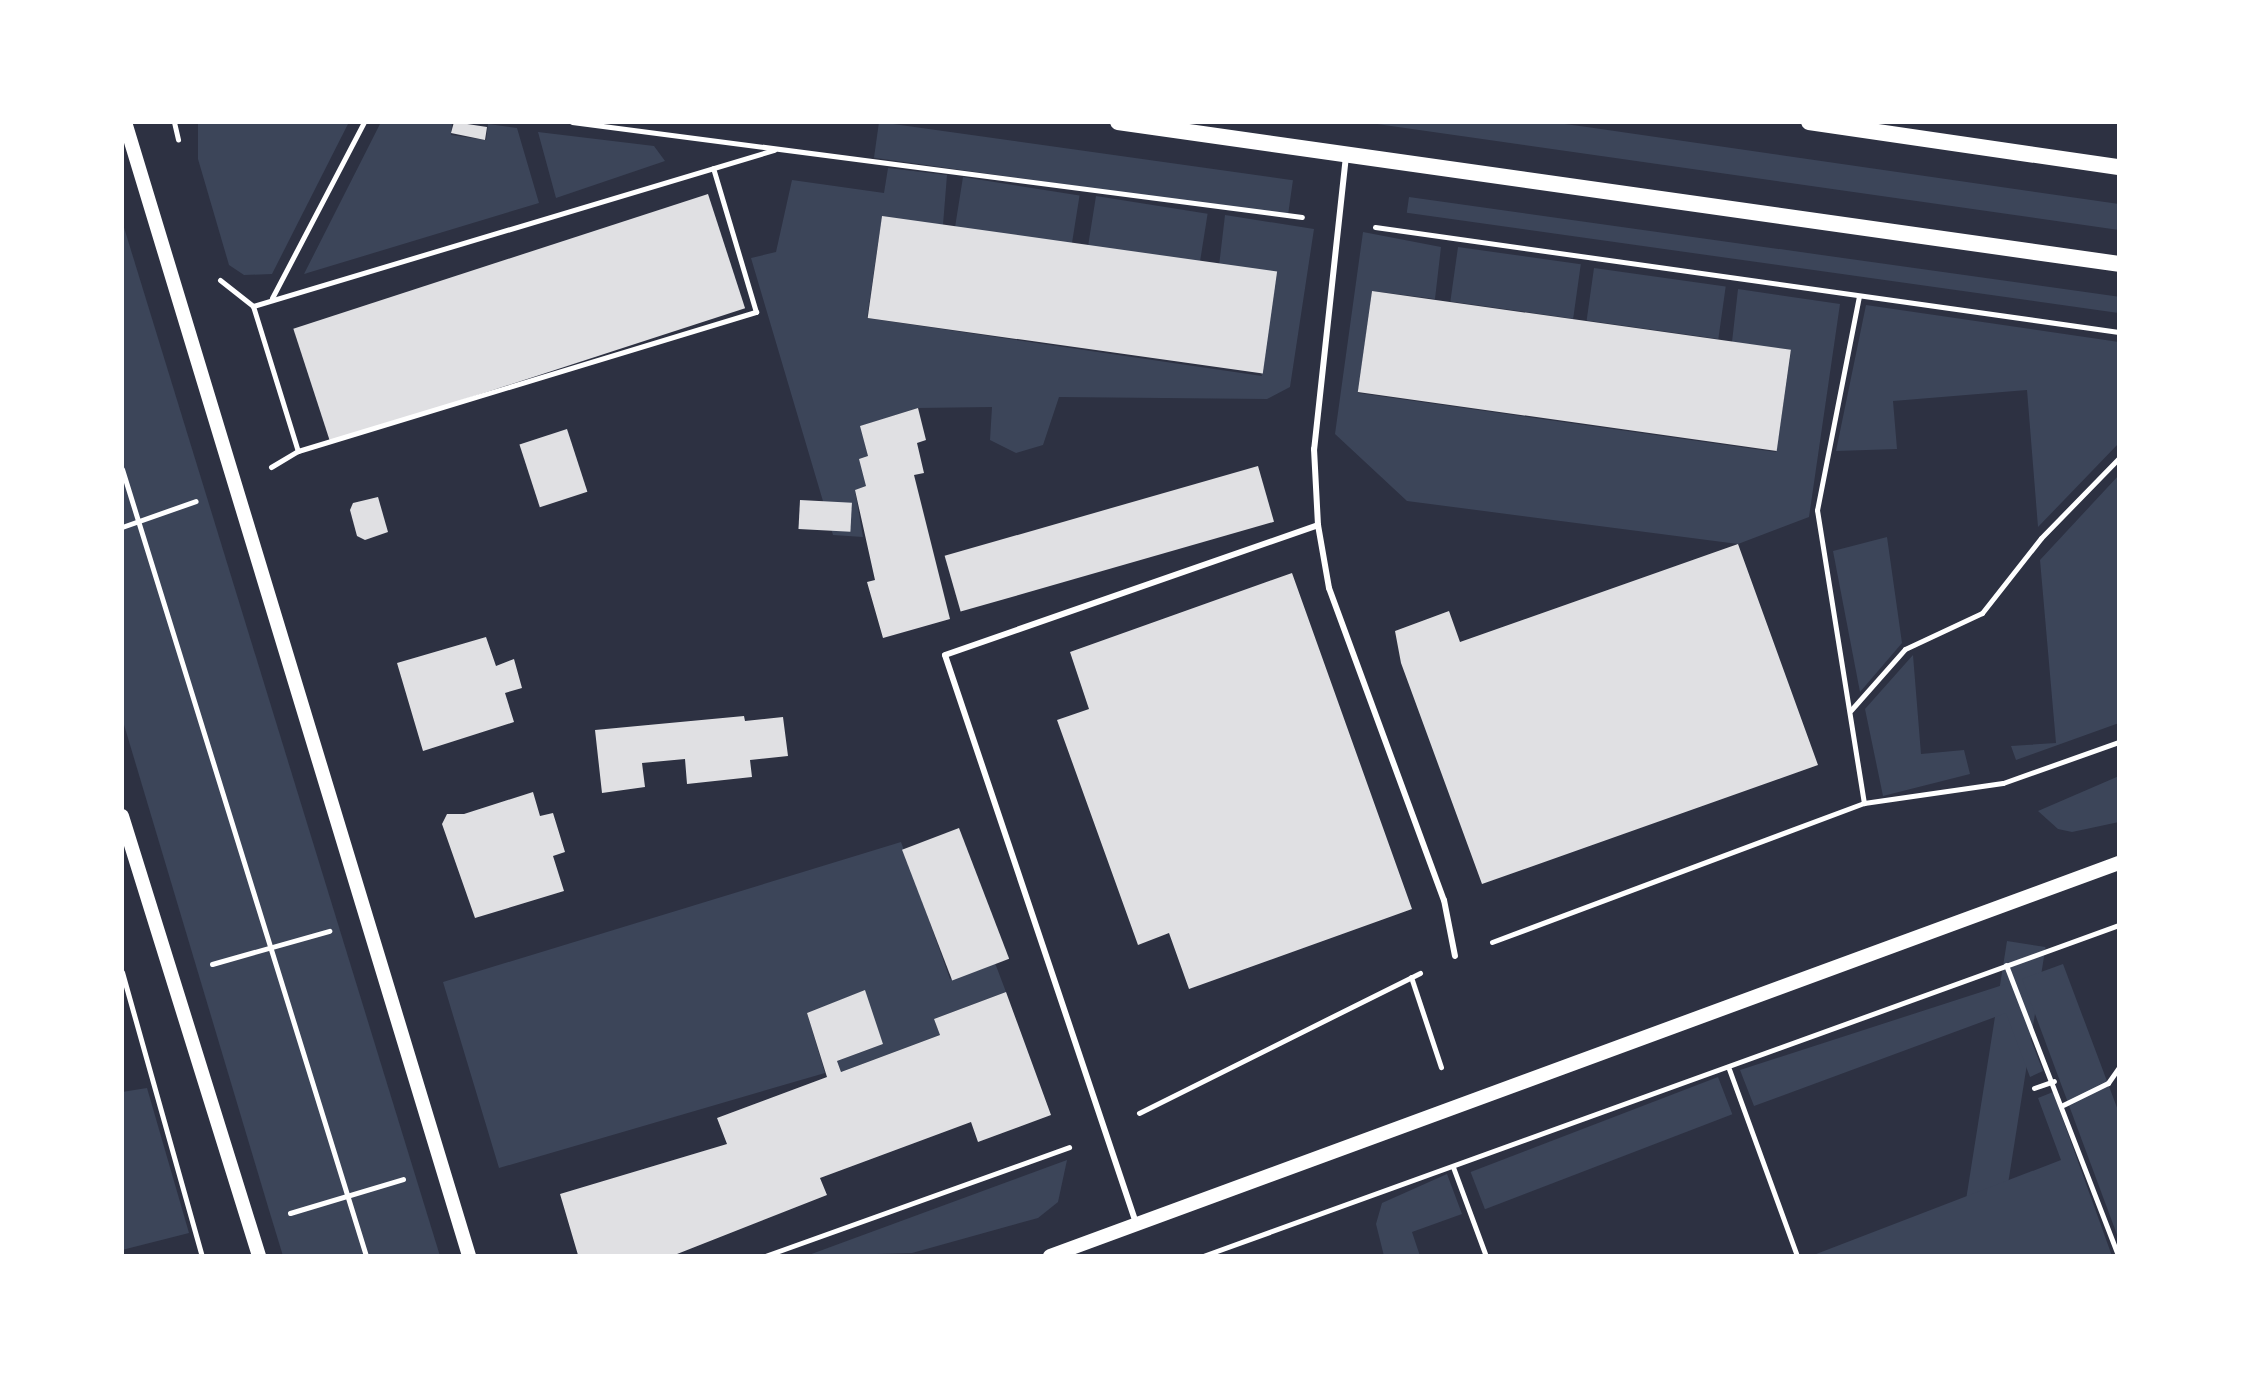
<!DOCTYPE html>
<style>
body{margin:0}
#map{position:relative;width:2241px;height:1378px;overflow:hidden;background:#2d3142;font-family:"Libre Baskerville",serif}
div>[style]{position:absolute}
.green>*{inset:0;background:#3c4559;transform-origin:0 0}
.building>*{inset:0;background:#e0e0e3;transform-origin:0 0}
.path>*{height:5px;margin:-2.5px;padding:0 2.5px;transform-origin:2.5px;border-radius:2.5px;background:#fff}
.service>*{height:6px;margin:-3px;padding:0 3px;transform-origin:3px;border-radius:3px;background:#fff}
.tertiary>*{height:14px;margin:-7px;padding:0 7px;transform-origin:7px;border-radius:7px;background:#fff}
.secondary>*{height:16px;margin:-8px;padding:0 8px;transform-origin:8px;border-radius:8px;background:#fff}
span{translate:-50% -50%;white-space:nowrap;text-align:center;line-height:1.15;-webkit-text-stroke:8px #fff;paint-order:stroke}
.frame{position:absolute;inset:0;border:124px solid #fff;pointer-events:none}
</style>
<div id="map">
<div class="green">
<div style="clip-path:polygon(198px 122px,349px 122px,272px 274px,244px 275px,229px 265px,198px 159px)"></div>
<div style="clip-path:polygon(381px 122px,452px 122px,451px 135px,486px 140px,488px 124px,517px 128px,539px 203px,304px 274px)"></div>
<div style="left:879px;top:122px;width:418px;height:36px;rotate:8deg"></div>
<div style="clip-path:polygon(1363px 122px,1550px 122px,1587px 127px,2119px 204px,2119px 230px)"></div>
<div style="clip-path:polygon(538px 132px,654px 146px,665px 161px,556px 198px)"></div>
<div style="clip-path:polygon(888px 168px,947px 175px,943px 225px,882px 217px,867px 318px,1262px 376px,1219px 266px,1225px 215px,1314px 229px,1290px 387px,1267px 399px,1059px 397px,1043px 445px,1016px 453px,990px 440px,992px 407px,918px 408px,861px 426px,868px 456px,866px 486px,855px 490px,863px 537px,833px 535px,751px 258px,776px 252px,792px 180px,884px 193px)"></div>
<div style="left:963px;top:177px;width:118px;height:51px;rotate:9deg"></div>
<div style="left:1096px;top:196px;width:113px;height:51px;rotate:9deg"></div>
<div style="left:1409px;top:197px;width:717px;height:16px;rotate:8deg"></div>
<div style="clip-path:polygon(122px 221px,440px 1256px,283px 1256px,269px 1210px,122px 718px)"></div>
<div style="clip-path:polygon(1363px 232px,1441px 247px,1435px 299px,1372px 291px,1358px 393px,1776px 452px,1791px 351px,1732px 342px,1738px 289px,1840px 304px,1809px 517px,1738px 544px,1407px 501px,1335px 434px)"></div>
<div style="left:1458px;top:247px;width:124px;height:55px;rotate:8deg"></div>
<div style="left:1594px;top:268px;width:133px;height:53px;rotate:8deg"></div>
<div style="clip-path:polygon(1866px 305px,2119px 342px,2119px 443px,2038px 527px,2027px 390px,1893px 401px,1897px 449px,1836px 451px)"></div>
<div style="clip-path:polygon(2119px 475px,2119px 723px,2016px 760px,2011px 746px,2056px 743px,2040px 560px)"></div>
<div style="clip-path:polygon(1887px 537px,1902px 643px,1860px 692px,1833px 551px)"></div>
<div style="clip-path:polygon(1913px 655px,1921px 754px,1964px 750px,1970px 774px,1883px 796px,1865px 709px)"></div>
<div style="clip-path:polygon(2119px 776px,2119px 822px,2072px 832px,2058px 829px,2038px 811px)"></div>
<div style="clip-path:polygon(901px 842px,950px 979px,995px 963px,1006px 992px,934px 1019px,940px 1035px,841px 1072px,837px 1061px,883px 1044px,864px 991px,807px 1013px,825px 1073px,499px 1168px,443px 982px)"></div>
<div style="left:2007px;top:941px;width:39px;height:563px;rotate:9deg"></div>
<div style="clip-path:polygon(2063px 964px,2119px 1113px,2119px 1240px,2022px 979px)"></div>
<div style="clip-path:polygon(2009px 983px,2043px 1071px,2030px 1077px,2006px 1013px,1754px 1106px,1740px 1070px)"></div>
<div style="left:1718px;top:1077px;width:40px;height:265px;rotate:69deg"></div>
<div style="clip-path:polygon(147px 1088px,189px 1233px,122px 1250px,122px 1092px)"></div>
<div style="clip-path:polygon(2053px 1092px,2112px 1256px,1811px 1256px,2061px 1160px,2038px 1098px)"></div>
<div style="clip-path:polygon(1067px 1160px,1058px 1202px,1038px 1218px,912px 1253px,806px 1256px)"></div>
<div style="clip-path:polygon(1447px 1174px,1462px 1214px,1412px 1232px,1420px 1256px,1384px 1256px,1376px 1224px,1382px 1203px)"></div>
</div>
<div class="building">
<div style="clip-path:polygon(454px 122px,487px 127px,485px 140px,451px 133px)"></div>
<div style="left:708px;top:194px;width:120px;height:436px;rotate:72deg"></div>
<div style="left:882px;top:216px;width:399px;height:103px;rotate:8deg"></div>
<div style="left:1372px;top:291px;width:423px;height:102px;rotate:8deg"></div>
<div style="clip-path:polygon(918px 408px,926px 440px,917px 443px,924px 473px,914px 475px,950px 619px,883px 638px,867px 582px,875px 580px,855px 490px,866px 486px,859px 459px,868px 456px,860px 426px)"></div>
<div style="left:567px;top:429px;width:66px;height:50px;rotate:72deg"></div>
<div style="left:1258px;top:466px;width:58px;height:326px;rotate:74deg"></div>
<div style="clip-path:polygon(378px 497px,388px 532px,365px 540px,357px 536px,350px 510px,353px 503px)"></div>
<div style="left:800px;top:500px;width:52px;height:29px;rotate:3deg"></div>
<div style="clip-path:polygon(1738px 544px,1818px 765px,1482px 884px,1401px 663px,1395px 631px,1449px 611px,1460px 642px)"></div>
<div style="clip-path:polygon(1292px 573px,1412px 909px,1189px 989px,1169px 933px,1138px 945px,1057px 720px,1089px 709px,1070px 652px)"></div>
<div style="clip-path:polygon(486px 637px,496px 666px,514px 659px,522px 688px,505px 693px,514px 722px,423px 751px,397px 663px)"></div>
<div style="clip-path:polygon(744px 716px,745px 721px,783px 717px,788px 756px,750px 760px,752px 777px,687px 784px,685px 759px,642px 763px,645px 787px,602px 793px,595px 730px)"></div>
<div style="clip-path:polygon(533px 792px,540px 816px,553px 813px,565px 852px,553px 856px,564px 891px,475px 918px,442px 824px,447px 814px,464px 814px)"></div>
<div style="left:959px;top:828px;width:140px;height:61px;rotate:69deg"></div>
<div style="clip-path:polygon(865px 990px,883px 1044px,837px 1061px,841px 1072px,940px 1035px,934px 1019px,1006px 992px,1051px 1115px,978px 1142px,971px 1122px,874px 1158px,820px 1178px,827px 1195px,672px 1256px,578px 1255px,560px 1194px,727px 1144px,717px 1118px,827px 1077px,807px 1013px)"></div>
</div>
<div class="path">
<div style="left:174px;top:122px;width:18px;rotate:77deg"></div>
<div style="left:572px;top:122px;width:736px;rotate:7.41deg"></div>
<div style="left:1375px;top:227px;width:751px;rotate:8.03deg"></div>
<div style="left:220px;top:280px;width:42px;rotate:38.2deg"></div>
<div style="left:253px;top:306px;width:152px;rotate:72.8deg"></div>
<div style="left:1859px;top:296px;width:218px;rotate:101.1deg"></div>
<div style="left:1817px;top:510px;width:297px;rotate:80.9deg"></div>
<div style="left:272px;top:298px;width:199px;rotate:-62.4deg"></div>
<div style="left:253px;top:306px;width:544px;rotate:-16.67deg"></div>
<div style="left:271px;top:467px;width:31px;rotate:-31deg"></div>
<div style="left:298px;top:451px;width:479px;rotate:-16.9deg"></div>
<div style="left:756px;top:312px;width:150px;rotate:-106.6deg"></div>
<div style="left:122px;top:469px;width:824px;rotate:72.77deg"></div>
<div style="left:122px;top:527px;width:78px;rotate:-19.4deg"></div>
<div style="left:1851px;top:710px;width:81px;rotate:-48.5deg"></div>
<div style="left:1905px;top:649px;width:85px;rotate:-25.1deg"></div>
<div style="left:1982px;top:613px;width:95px;rotate:-51.8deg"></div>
<div style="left:2041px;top:538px;width:112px;rotate:-45.7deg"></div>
<div style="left:1492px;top:942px;width:397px;rotate:-20.5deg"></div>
<div style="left:1864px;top:803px;width:140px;rotate:-8.2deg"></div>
<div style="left:2003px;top:783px;width:123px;rotate:-19.5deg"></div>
<div style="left:212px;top:964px;width:122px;rotate:-15.8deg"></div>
<div style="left:2006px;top:965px;width:312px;rotate:68.9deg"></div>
<div style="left:122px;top:972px;width:295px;rotate:74.3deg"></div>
<div style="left:1411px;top:977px;width:95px;rotate:71.6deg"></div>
<div style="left:1729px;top:1069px;width:199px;rotate:70deg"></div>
<div style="left:2034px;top:1088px;width:21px;rotate:-19deg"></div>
<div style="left:2063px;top:1105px;width:50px;rotate:-26.1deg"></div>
<div style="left:2108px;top:1083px;width:19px;rotate:-55deg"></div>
<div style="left:1139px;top:1113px;width:314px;rotate:-26.5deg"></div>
<div style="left:1453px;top:1167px;width:95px;rotate:69.7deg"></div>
<div style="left:290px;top:1213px;width:118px;rotate:-16.7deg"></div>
<div style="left:765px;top:1256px;width:323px;rotate:-19.7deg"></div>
<div style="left:1203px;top:1256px;width:974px;rotate:-19.87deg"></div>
</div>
<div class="service">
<div style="left:1346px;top:156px;width:295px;rotate:96.2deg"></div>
<div style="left:1314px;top:449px;width:76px;rotate:87deg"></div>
<div style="left:1318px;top:525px;width:64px;rotate:80.1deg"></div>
<div style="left:1329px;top:588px;width:333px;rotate:69.8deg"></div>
<div style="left:1444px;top:900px;width:57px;rotate:78.9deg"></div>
<div style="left:1136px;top:1223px;width:599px;rotate:-108.59deg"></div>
<div style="left:945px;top:655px;width:395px;rotate:-19.2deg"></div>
</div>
<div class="tertiary">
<div style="left:125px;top:122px;width:1185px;rotate:73.12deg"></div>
<div style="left:122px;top:816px;width:461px;rotate:72.7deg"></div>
<div style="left:1050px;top:1256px;width:1139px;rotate:-20.19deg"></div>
</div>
<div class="secondary">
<div style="left:1118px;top:122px;width:1011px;rotate:8.07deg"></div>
<div style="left:1809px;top:122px;width:313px;rotate:8.3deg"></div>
</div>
<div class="frame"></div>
</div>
